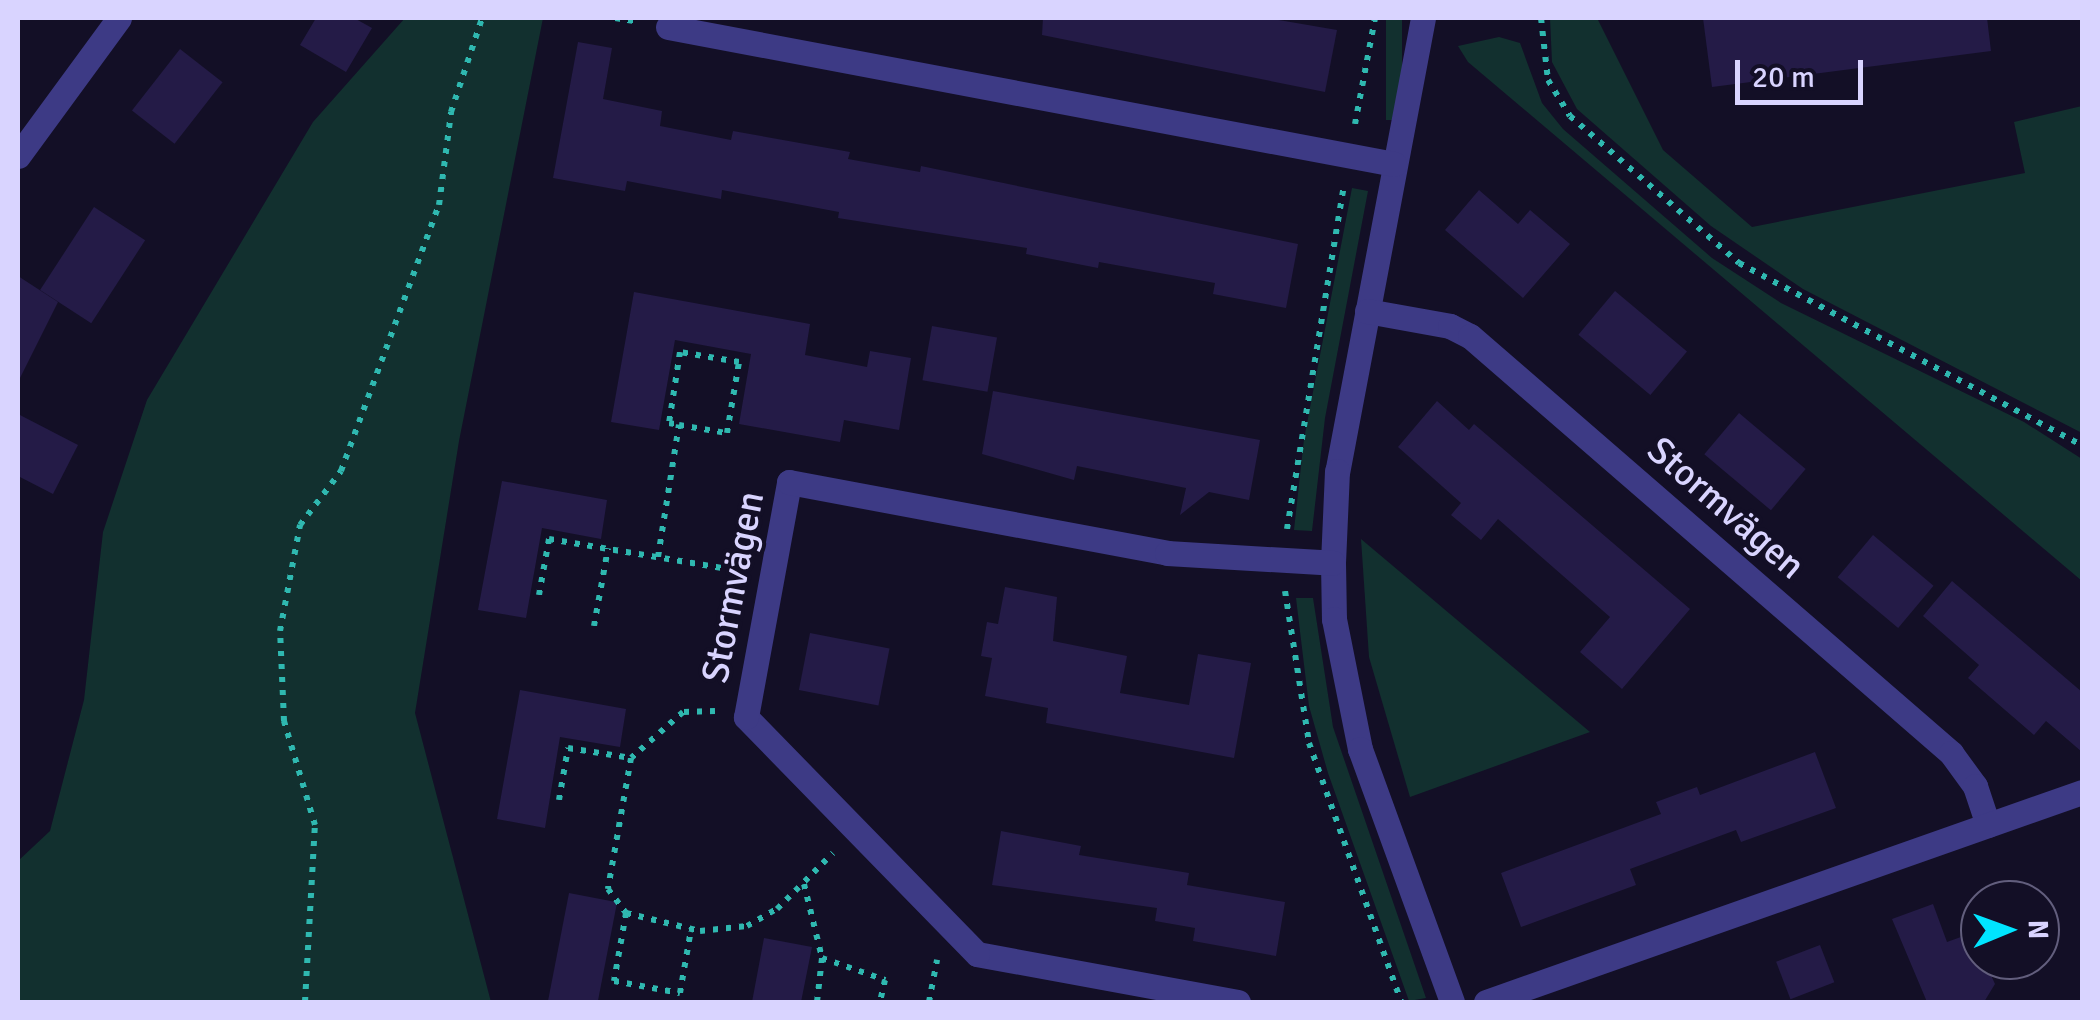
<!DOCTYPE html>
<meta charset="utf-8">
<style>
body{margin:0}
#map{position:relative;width:2100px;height:1020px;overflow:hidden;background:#130f26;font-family:Signika,sans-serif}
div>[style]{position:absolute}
.green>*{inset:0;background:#12302f;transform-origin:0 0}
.building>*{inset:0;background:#241b47;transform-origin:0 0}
.path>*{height:6px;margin-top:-3px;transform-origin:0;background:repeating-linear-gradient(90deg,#2fb8b0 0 5px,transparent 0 13px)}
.minor>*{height:25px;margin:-12.5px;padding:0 12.5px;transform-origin:12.5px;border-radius:12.5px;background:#3d3a85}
span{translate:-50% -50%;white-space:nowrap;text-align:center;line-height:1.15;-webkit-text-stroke:8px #130f26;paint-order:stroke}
.street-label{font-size:38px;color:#d9d4ff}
.frame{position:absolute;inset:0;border:20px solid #d9d4ff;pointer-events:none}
.north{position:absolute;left:1960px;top:880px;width:100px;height:100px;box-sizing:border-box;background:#130f26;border:2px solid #625e7d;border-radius:50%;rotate:89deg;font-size:28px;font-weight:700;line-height:40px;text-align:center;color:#d9d4ff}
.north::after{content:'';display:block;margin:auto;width:35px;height:45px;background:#00e5ff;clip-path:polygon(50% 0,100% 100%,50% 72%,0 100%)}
.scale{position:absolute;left:1735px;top:60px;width:128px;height:45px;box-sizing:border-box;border:5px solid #d9d4ff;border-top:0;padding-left:12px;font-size:30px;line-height:35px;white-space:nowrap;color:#d9d4ff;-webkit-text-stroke:8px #130f26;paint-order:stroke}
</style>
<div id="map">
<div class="green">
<div style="clip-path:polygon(405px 18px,543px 18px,459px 441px,415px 713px,491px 1002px,18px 1002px,18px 861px,50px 831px,84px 700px,103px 532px,147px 400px,313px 122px)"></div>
<div style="left:1386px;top:18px;width:16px;height:102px"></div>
<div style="clip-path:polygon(1550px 18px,1597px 18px,1663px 150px,1752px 227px,2025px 173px,2014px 122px,2082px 106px,2082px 433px,1803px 289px,1711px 226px,1577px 109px,1552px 62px)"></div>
<div style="clip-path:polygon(1499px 37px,1520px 43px,1542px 103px,1563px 129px,1712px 258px,1781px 303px,2024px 422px,2082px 459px,2082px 581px,1468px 62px,1458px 46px)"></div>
<div style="clip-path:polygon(1352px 188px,1368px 191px,1325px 418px,1312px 531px,1294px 530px,1304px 439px)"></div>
<div style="clip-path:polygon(1361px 539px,1590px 732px,1410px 797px,1369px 657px)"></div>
<div style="clip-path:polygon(1296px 598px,1313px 598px,1333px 727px,1426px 998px,1409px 1001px,1328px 773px,1309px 706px)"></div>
</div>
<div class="building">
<div style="clip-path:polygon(316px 18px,354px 18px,372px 28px,346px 72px,300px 45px)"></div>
<div style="clip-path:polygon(1043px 18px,1267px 18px,1337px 30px,1325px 92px,1042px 35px)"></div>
<div style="clip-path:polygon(1703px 18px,1987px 18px,1991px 51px,1712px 87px)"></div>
<div style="clip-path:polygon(578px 42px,612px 48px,603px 99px,662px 111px,660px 126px,731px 140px,733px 131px,850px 152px,848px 159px,920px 172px,921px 166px,1298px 244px,1286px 308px,1213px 294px,1215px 283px,1099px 262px,1098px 268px,1026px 254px,1027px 248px,838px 218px,839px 212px,722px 190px,721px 199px,627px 181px,625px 191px,553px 178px)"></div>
<div style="left:180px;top:49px;width:54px;height:78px;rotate:38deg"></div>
<div style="clip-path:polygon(1479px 190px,1518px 224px,1530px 210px,1570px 244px,1523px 298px,1445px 230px)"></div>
<div style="left:94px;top:207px;width:61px;height:99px;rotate:33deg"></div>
<div style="clip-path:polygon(18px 276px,58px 302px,18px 382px)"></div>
<div style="left:1615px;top:291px;width:94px;height:57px;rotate:40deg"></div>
<div style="clip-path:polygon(634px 292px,810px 324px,805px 355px,867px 367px,870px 351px,911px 358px,899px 430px,844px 420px,840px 442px,739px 424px,751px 354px,675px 340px,659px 430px,611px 422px)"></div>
<div style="left:932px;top:326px;width:66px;height:55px;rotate:10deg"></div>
<div style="clip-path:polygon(993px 391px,1260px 440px,1249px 500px,1209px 492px,1180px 515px,1186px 488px,1077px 466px,1074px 480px,982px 454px)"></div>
<div style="clip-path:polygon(1437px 401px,1469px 430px,1474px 424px,1690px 609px,1622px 689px,1580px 652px,1610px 617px,1498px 519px,1481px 540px,1451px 515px,1461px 503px,1398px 447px)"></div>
<div style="left:1739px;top:413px;width:87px;height:54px;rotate:40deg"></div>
<div style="clip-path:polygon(18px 414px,78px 445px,53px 494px,18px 476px)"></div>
<div style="clip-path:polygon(502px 481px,607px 500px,601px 539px,542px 528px,526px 618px,478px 610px)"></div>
<div style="left:1873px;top:535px;width:79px;height:55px;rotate:40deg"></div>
<div style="clip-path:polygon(1952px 581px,2082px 692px,2082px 752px,2046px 721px,2034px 735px,1968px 678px,1979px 665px,1923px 616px)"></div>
<div style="clip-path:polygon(1005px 587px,1057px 597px,1053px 641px,1127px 656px,1120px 693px,1189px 705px,1198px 654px,1251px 663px,1234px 758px,1046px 723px,1048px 708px,985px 696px,992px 658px,981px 656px,987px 622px,998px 624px)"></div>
<div style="left:810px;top:633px;width:81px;height:58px;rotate:11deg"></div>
<div style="clip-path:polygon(520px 690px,626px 709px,620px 747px,560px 737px,545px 828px,497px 819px)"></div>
<div style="clip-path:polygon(1815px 752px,1836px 808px,1741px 842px,1736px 830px,1630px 869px,1636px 885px,1521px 927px,1501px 873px,1661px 814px,1656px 802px,1697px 787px,1700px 795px)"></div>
<div style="clip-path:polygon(1001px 831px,1081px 846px,1079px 855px,1189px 873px,1187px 885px,1285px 902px,1276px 956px,1193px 941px,1195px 928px,1155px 921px,1157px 908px,992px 885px)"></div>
<div style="left:569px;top:893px;width:49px;height:111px;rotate:11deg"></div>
<div style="clip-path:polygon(1933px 904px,1947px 942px,1972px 933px,1995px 984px,1984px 1002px,1927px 1002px,1892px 919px)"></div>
<div style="clip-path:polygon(764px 938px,812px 947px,801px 1002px,752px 1002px)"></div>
<div style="left:1820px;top:945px;width:40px;height:47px;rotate:69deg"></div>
</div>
<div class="path">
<div style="left:615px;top:18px;width:24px;rotate:9deg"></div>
<div style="left:1541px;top:18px;width:62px;rotate:83.6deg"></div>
<div style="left:1548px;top:80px;width:42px;rotate:58.6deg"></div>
<div style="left:1570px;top:116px;width:224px;rotate:41deg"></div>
<div style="left:1739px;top:263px;width:388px;rotate:28deg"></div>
<div style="left:1355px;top:124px;width:108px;rotate:-79.3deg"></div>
<div style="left:1287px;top:529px;width:348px;rotate:-80.6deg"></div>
<div style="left:658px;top:557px;width:134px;rotate:-81deg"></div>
<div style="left:679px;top:425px;width:49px;rotate:9.5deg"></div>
<div style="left:727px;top:433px;width:72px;rotate:-80.4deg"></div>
<div style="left:739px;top:362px;width:60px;rotate:-170.4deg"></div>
<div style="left:680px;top:352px;width:72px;rotate:98.8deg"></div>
<div style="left:669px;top:423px;width:10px;rotate:11deg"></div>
<div style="left:1285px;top:591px;width:154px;rotate:81deg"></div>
<div style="left:1309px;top:743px;width:275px;rotate:70.4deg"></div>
<div style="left:539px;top:595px;width:57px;rotate:-79.9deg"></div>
<div style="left:549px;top:539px;width:195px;rotate:9.5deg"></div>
<div style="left:594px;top:626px;width:79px;rotate:-79.8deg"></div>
<div style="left:715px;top:711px;width:32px;rotate:178deg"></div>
<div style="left:683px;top:712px;width:69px;rotate:138.5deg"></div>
<div style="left:631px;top:758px;width:133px;rotate:100deg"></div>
<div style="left:608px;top:889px;width:30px;rotate:53deg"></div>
<div style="left:626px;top:913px;width:76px;rotate:13.7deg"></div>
<div style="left:700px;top:931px;width:47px;rotate:-6.1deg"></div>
<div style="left:747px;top:926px;width:34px;rotate:-30deg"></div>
<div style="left:777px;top:909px;width:79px;rotate:-45deg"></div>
<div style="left:559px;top:800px;width:53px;rotate:-80.2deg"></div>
<div style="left:568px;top:748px;width:64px;rotate:9deg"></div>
<div style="left:804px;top:884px;width:76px;rotate:76.3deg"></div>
<div style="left:822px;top:958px;width:44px;rotate:96.5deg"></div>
<div style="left:626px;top:913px;width:69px;rotate:100deg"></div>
<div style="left:614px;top:981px;width:67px;rotate:10.3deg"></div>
<div style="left:680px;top:993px;width:65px;rotate:-80.2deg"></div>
<div style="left:822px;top:958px;width:67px;rotate:19.2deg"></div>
<div style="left:885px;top:980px;width:23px;rotate:103deg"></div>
<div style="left:305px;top:1002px;width:177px;rotate:-86.8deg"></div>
<div style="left:315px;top:825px;width:109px;rotate:-106.6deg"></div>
<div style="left:284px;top:721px;width:90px;rotate:-92.5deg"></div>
<div style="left:280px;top:631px;width:108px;rotate:-79.3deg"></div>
<div style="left:300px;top:525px;width:68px;rotate:-52.8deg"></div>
<div style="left:341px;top:471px;width:283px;rotate:-69.8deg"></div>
<div style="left:439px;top:205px;width:94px;rotate:-82.6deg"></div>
<div style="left:451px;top:112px;width:99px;rotate:-71.7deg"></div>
<div style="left:929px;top:1002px;width:43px;rotate:-79.2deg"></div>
</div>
<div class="minor">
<div style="left:1423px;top:18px;width:461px;rotate:100.7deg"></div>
<div style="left:1337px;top:471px;width:92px;rotate:92.5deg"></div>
<div style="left:1333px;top:563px;width:56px;rotate:89deg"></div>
<div style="left:1334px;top:619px;width:133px;rotate:78.7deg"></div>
<div style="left:1360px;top:749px;width:269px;rotate:70deg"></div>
<div style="left:668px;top:27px;width:739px;rotate:10.69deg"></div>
<div style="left:18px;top:156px;width:171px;rotate:-53.8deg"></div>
<div style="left:1367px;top:311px;width:84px;rotate:10.2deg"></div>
<div style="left:1450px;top:326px;width:22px;rotate:27deg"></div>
<div style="left:1470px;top:336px;width:637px;rotate:40.92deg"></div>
<div style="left:1951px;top:753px;width:41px;rotate:54deg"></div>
<div style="left:1975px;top:786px;width:41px;rotate:71.6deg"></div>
<div style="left:1238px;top:1002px;width:265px;rotate:-169.6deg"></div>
<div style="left:977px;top:954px;width:331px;rotate:-134.3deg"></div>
<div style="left:746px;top:717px;width:239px;rotate:-79.6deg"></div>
<div style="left:789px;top:482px;width:385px;rotate:10.6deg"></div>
<div style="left:1167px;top:553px;width:166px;rotate:3.4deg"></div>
<div style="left:1486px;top:1002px;width:632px;rotate:-19.41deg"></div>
</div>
<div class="street-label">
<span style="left:1726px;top:508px;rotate:41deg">Stormvägen</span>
<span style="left:733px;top:587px;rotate:-79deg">Stormvägen</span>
</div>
<div class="frame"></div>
<div class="north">N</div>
<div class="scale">20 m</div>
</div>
